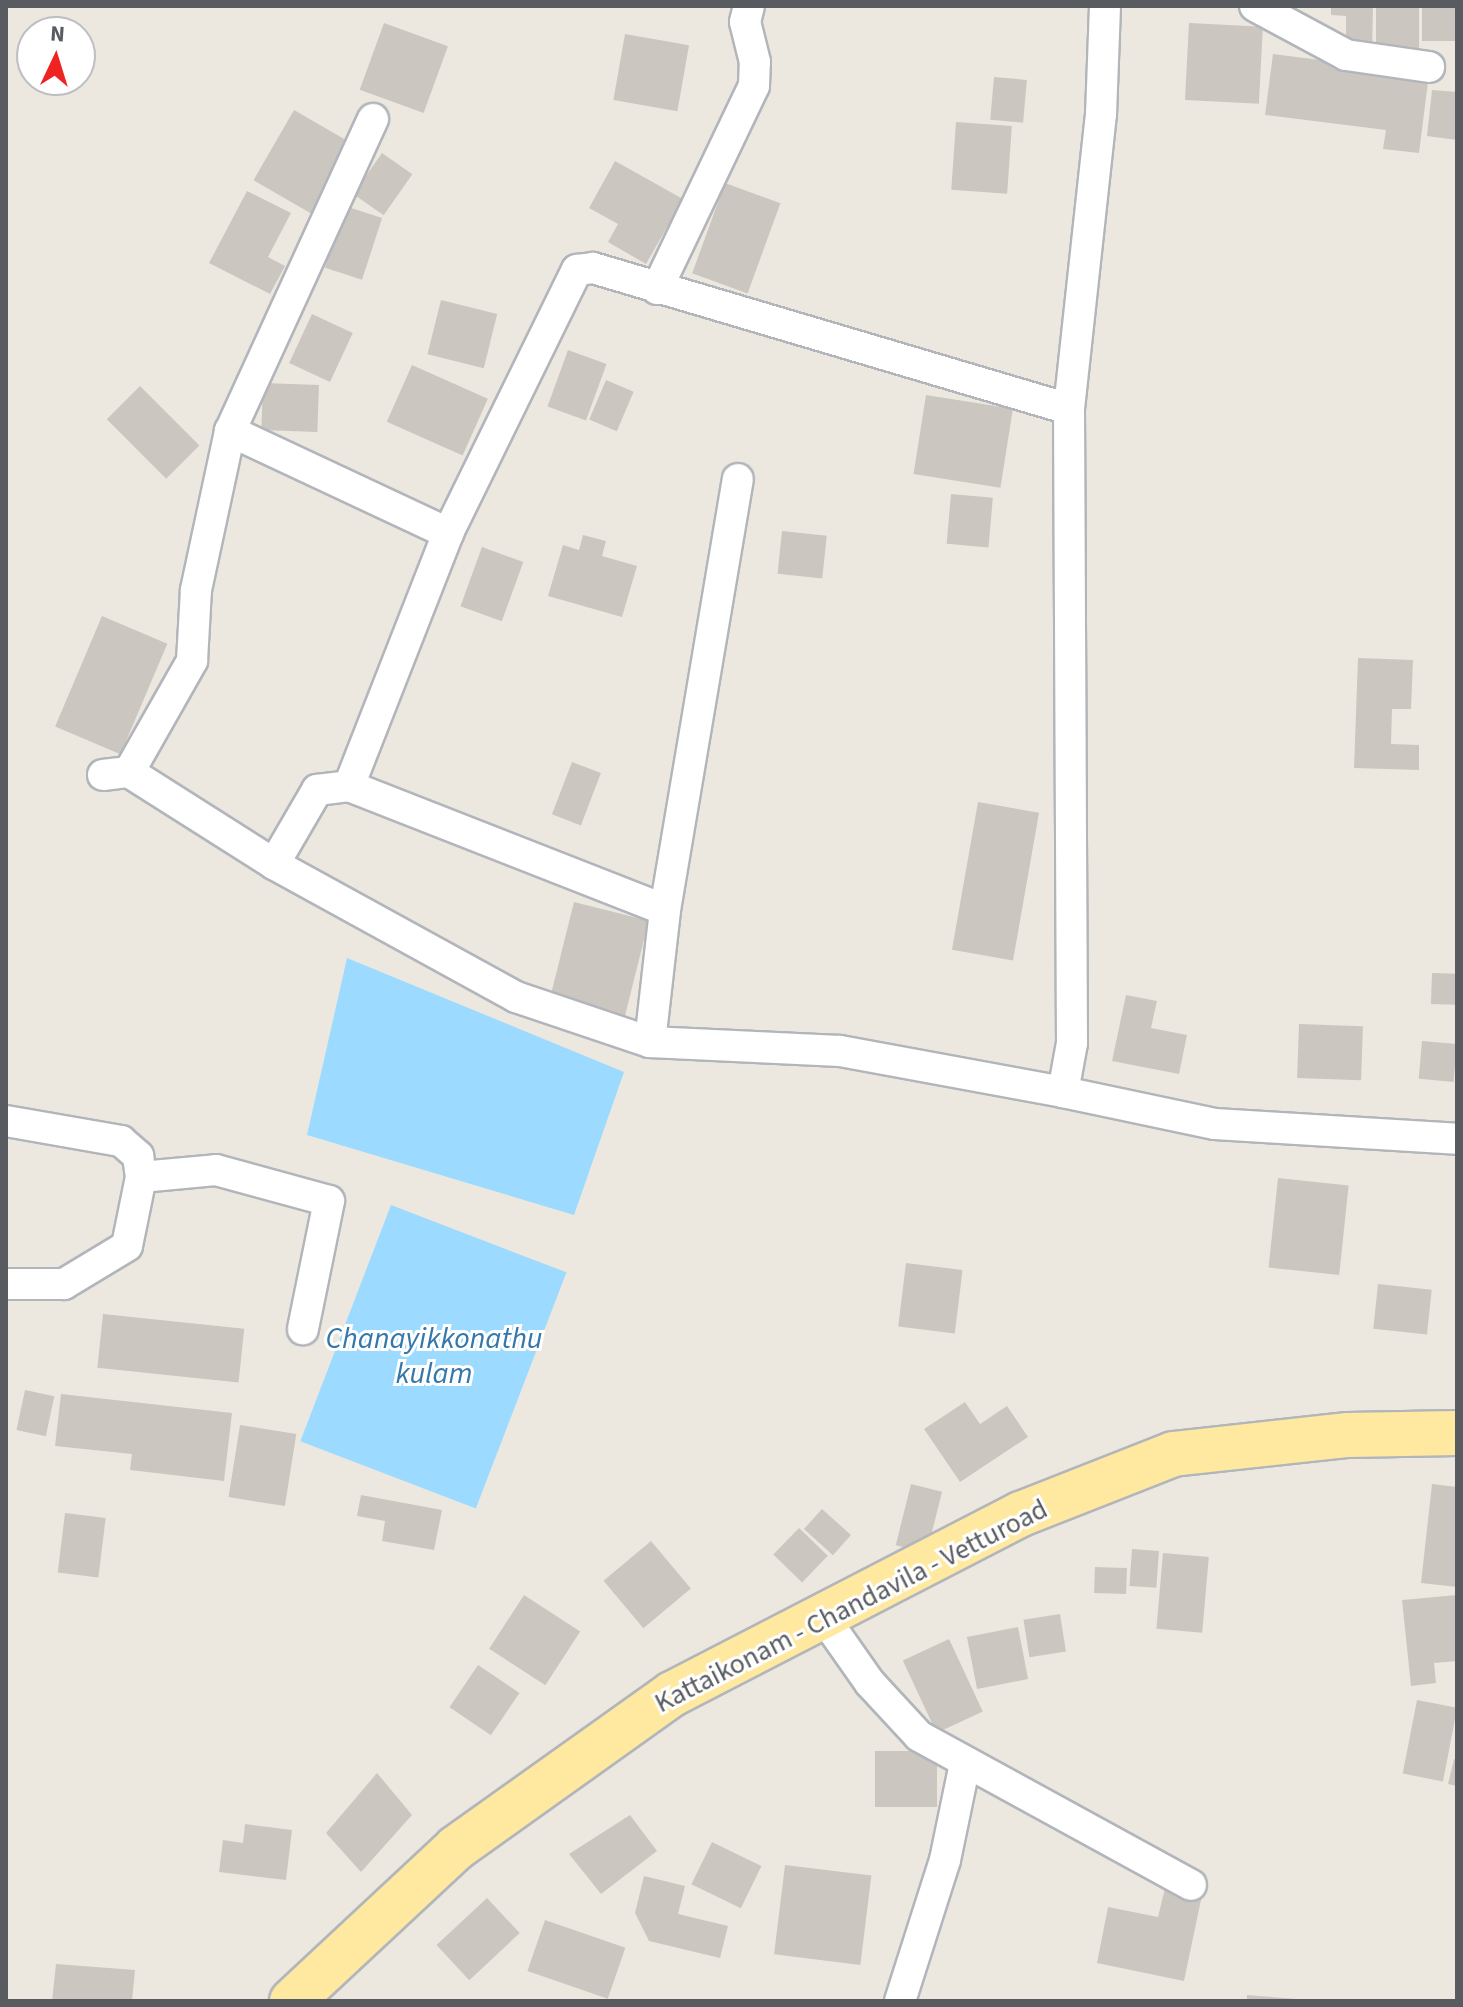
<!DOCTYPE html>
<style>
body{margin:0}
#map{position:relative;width:1463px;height:2007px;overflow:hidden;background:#ece8df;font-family:"Source Sans 3",sans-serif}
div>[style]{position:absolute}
.water>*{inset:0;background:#9cdbff;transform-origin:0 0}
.building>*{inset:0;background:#ccc6c0;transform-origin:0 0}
.roads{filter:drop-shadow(2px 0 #b2b6bb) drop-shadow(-2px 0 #b2b6bb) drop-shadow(0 2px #b2b6bb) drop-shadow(0 -2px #b2b6bb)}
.street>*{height:30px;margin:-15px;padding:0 15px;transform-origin:15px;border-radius:15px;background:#fff}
.primary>*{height:44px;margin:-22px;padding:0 22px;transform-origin:22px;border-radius:22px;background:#ffe9a1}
span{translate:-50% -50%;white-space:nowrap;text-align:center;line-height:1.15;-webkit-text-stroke:6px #fff;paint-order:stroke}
.street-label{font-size:28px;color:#585c61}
.water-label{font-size:30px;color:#3577aa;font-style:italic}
.frame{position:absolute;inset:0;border:8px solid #585c61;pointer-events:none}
.north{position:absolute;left:16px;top:16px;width:80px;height:80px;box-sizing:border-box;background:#fff;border:2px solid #bcbec0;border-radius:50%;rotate:4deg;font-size:22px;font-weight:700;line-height:32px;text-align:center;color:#585c61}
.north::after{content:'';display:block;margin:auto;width:28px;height:36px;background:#ee2322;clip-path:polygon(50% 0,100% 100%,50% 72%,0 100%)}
</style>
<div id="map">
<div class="water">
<div style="clip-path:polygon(347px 958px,624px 1072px,574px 1215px,307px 1135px)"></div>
<div style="left:391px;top:1205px;width:188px;height:253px;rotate:21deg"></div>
</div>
<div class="building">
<div style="clip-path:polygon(1331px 6px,1373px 6px,1372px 51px,1346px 51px,1346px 16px,1331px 15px)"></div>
<div style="left:1376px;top:6px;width:43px;height:46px"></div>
<div style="left:1422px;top:6px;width:35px;height:35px"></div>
<div style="left:384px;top:23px;width:68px;height:71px;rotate:20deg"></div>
<div style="left:1189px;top:23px;width:74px;height:77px;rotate:3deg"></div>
<div style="left:625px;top:34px;width:65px;height:67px;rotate:10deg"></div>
<div style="clip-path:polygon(1273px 54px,1429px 74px,1419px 153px,1383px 149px,1386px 130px,1265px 115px)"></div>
<div style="left:994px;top:77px;width:33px;height:43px;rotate:5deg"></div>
<div style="clip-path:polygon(1432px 90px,1457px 92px,1457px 140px,1427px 136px)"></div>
<div style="left:294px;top:110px;width:67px;height:81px;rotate:30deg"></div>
<div style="left:956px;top:122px;width:56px;height:68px;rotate:4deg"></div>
<div style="left:382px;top:153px;width:37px;height:50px;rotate:35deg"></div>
<div style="clip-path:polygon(615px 161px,683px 199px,646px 264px,608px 242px,618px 224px,589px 208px)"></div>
<div style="left:725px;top:183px;width:59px;height:96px;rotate:20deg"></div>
<div style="clip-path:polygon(247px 191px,291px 213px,268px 257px,285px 266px,270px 294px,209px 263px)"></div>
<div style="left:345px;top:206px;width:39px;height:65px;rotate:18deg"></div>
<div style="left:441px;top:300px;width:58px;height:56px;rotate:14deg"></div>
<div style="left:312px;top:314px;width:45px;height:54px;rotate:25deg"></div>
<div style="left:568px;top:350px;width:41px;height:60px;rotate:20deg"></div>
<div style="left:412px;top:365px;width:83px;height:62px;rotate:24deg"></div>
<div style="left:606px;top:380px;width:30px;height:43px;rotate:23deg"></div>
<div style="left:263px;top:383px;width:56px;height:47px;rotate:2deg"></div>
<div style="left:140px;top:386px;width:84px;height:47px;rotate:45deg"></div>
<div style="left:926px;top:395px;width:88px;height:80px;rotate:9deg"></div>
<div style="left:951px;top:494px;width:42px;height:50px;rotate:5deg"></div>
<div style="left:782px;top:531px;width:45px;height:43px;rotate:6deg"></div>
<div style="clip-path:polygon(583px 535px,606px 541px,602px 556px,637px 566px,622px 617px,548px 596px,563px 545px,579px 550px)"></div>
<div style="left:482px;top:547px;width:44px;height:63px;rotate:20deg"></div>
<div style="left:102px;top:616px;width:71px;height:120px;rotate:23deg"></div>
<div style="clip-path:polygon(1358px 658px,1413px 660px,1411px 709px,1392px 709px,1391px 744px,1419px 745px,1419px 770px,1354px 768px)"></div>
<div style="left:572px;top:762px;width:31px;height:56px;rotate:21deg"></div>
<div style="left:978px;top:802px;width:62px;height:150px;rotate:10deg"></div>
<div style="left:574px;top:902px;width:77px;height:103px;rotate:14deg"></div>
<div style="left:1432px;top:973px;width:25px;height:31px;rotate:2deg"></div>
<div style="clip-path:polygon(1126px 995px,1157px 1001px,1151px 1028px,1187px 1035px,1179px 1074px,1112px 1061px)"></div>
<div style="left:1299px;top:1024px;width:64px;height:54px;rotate:2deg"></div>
<div style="left:1422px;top:1041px;width:35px;height:38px;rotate:5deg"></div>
<div style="left:1278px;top:1178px;width:71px;height:90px;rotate:6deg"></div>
<div style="left:906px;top:1263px;width:57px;height:64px;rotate:7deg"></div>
<div style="left:1378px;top:1284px;width:54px;height:45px;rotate:6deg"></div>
<div style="left:103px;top:1314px;width:142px;height:54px;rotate:6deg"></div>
<div style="left:25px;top:1390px;width:30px;height:41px;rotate:12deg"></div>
<div style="clip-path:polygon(61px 1394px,232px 1413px,224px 1481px,130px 1470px,132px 1454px,55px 1446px)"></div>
<div style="clip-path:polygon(965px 1402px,980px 1424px,1007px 1406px,1028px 1437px,960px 1482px,924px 1429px)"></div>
<div style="left:240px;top:1425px;width:57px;height:73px;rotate:9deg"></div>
<div style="left:911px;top:1484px;width:32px;height:63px;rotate:14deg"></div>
<div style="clip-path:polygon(1432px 1484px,1457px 1487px,1457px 1587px,1421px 1583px)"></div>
<div style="clip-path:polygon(361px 1495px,442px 1510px,434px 1550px,382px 1541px,385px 1521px,357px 1516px)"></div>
<div style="left:822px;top:1509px;width:39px;height:27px;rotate:42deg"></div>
<div style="left:65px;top:1513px;width:41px;height:60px;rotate:7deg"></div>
<div style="left:799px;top:1528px;width:40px;height:37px;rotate:44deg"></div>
<div style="left:651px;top:1541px;width:62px;height:62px;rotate:50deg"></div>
<div style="left:1132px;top:1549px;width:27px;height:37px;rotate:4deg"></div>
<div style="left:1163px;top:1553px;width:46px;height:76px;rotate:5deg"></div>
<div style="left:1095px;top:1567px;width:32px;height:26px;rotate:2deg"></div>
<div style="left:524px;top:1595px;width:67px;height:64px;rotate:33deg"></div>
<div style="clip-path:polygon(1457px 1595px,1457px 1661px,1434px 1663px,1436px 1683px,1411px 1686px,1402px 1600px)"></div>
<div style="left:1060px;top:1614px;width:38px;height:37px;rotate:81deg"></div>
<div style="left:1018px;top:1627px;width:53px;height:52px;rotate:79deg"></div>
<div style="left:949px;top:1639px;width:80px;height:51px;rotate:65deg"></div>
<div style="left:478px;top:1665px;width:50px;height:51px;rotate:34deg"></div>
<div style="left:1417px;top:1700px;width:41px;height:75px;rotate:11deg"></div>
<div style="left:875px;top:1751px;width:62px;height:56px"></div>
<div style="clip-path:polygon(1454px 1759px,1457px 1760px,1457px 1786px,1448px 1784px)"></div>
<div style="clip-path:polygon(377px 1773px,412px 1815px,361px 1872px,326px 1833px)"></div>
<div style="clip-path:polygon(630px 1815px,657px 1851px,601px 1894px,569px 1854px)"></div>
<div style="clip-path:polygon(245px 1824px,292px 1830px,286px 1880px,219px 1872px,223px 1840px,243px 1843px)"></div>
<div style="left:712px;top:1842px;width:55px;height:47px;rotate:26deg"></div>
<div style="left:785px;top:1865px;width:87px;height:90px;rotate:7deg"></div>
<div style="clip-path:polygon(644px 1876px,685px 1886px,678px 1914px,728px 1926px,720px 1958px,649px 1941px,635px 1913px)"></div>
<div style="clip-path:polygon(1165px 1888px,1202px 1895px,1184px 1981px,1097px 1963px,1108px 1907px,1158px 1917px)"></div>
<div style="left:487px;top:1898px;width:48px;height:69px;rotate:47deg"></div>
<div style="left:545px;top:1920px;width:85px;height:54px;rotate:19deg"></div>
<div style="clip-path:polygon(56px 1964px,135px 1970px,132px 2001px,52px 2001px)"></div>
<div style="clip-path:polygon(1247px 1995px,1296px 1999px,1296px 2001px,1247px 2001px)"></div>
</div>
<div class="roads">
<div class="street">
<div style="left:1105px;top:6px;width:108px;rotate:92.1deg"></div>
<div style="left:1101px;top:114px;width:297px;rotate:96.2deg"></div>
<div style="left:1069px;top:409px;width:634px;rotate:89.73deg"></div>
<div style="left:1072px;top:1043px;width:50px;rotate:100.4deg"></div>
<div style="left:1063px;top:1092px;width:155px;rotate:11.9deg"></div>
<div style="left:1215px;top:1124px;width:242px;rotate:3.5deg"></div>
<div style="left:1255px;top:6px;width:103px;rotate:28.3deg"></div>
<div style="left:1346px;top:55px;width:84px;rotate:8.2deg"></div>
<div style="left:373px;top:119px;width:343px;rotate:114.6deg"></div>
<div style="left:230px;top:431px;width:241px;rotate:25.1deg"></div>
<div style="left:657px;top:289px;width:225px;rotate:-64.5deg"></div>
<div style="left:754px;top:86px;width:24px;rotate:-88deg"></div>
<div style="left:755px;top:62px;width:41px;rotate:-104deg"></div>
<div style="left:745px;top:22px;width:16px;rotate:-76deg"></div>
<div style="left:129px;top:772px;width:128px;rotate:-60.4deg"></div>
<div style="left:192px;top:661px;width:71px;rotate:-86.8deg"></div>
<div style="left:196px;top:590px;width:163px;rotate:-77.9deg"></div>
<div style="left:103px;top:775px;width:26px;rotate:-7deg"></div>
<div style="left:129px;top:772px;width:172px;rotate:32.4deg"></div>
<div style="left:274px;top:864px;width:276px;rotate:28.8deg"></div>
<div style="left:516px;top:997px;width:141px;rotate:18.6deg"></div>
<div style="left:650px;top:1042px;width:190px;rotate:2.7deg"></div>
<div style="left:840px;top:1051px;width:227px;rotate:10.4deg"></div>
<div style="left:349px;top:786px;width:272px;rotate:-68.6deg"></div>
<div style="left:448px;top:533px;width:293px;rotate:-63.9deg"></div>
<div style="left:577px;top:270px;width:16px;rotate:-7deg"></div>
<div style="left:593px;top:268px;width:496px;rotate:16.5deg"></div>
<div style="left:274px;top:864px;width:86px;rotate:-59.8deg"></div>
<div style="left:317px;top:790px;width:32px;rotate:-7deg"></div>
<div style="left:349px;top:786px;width:339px;rotate:21.4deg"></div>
<div style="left:650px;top:1042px;width:133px;rotate:-83.5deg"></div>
<div style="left:665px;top:910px;width:437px;rotate:-80.4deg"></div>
<div style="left:6px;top:1121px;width:117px;rotate:9.9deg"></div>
<div style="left:121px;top:1141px;width:23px;rotate:41deg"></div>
<div style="left:138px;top:1156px;width:21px;rotate:82deg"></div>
<div style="left:141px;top:1177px;width:70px;rotate:101.5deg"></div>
<div style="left:127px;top:1246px;width:74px;rotate:148.9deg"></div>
<div style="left:64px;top:1284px;width:58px;rotate:180deg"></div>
<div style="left:141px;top:1177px;width:75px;rotate:-5.3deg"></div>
<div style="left:216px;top:1170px;width:117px;rotate:15.3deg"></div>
<div style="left:329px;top:1201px;width:131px;rotate:101.5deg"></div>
<div style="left:825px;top:1619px;width:78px;rotate:54.9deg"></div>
<div style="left:870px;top:1683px;width:72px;rotate:47.2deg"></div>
<div style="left:919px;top:1736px;width:310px;rotate:28.7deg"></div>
<div style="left:900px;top:2001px;width:148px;rotate:-72.3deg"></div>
<div style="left:945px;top:1860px;width:99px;rotate:-78.3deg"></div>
</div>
<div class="primary">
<div style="left:292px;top:2001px;width:224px;rotate:-43deg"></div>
<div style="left:456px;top:1848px;width:265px;rotate:-35.5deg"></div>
<div style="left:672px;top:1694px;width:393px;rotate:-27.3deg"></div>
<div style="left:1021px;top:1514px;width:163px;rotate:-21.5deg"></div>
<div style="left:1173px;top:1454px;width:176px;rotate:-6.2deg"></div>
<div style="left:1348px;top:1435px;width:109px;rotate:-1.1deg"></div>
</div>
</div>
<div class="street-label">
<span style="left:851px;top:1606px;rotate:-27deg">Kattaikonam - Chandavila - Vetturoad</span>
</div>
<div class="water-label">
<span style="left:434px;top:1356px">Chanayikkonathu<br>kulam</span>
</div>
<div class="frame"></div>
<div class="north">N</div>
</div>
